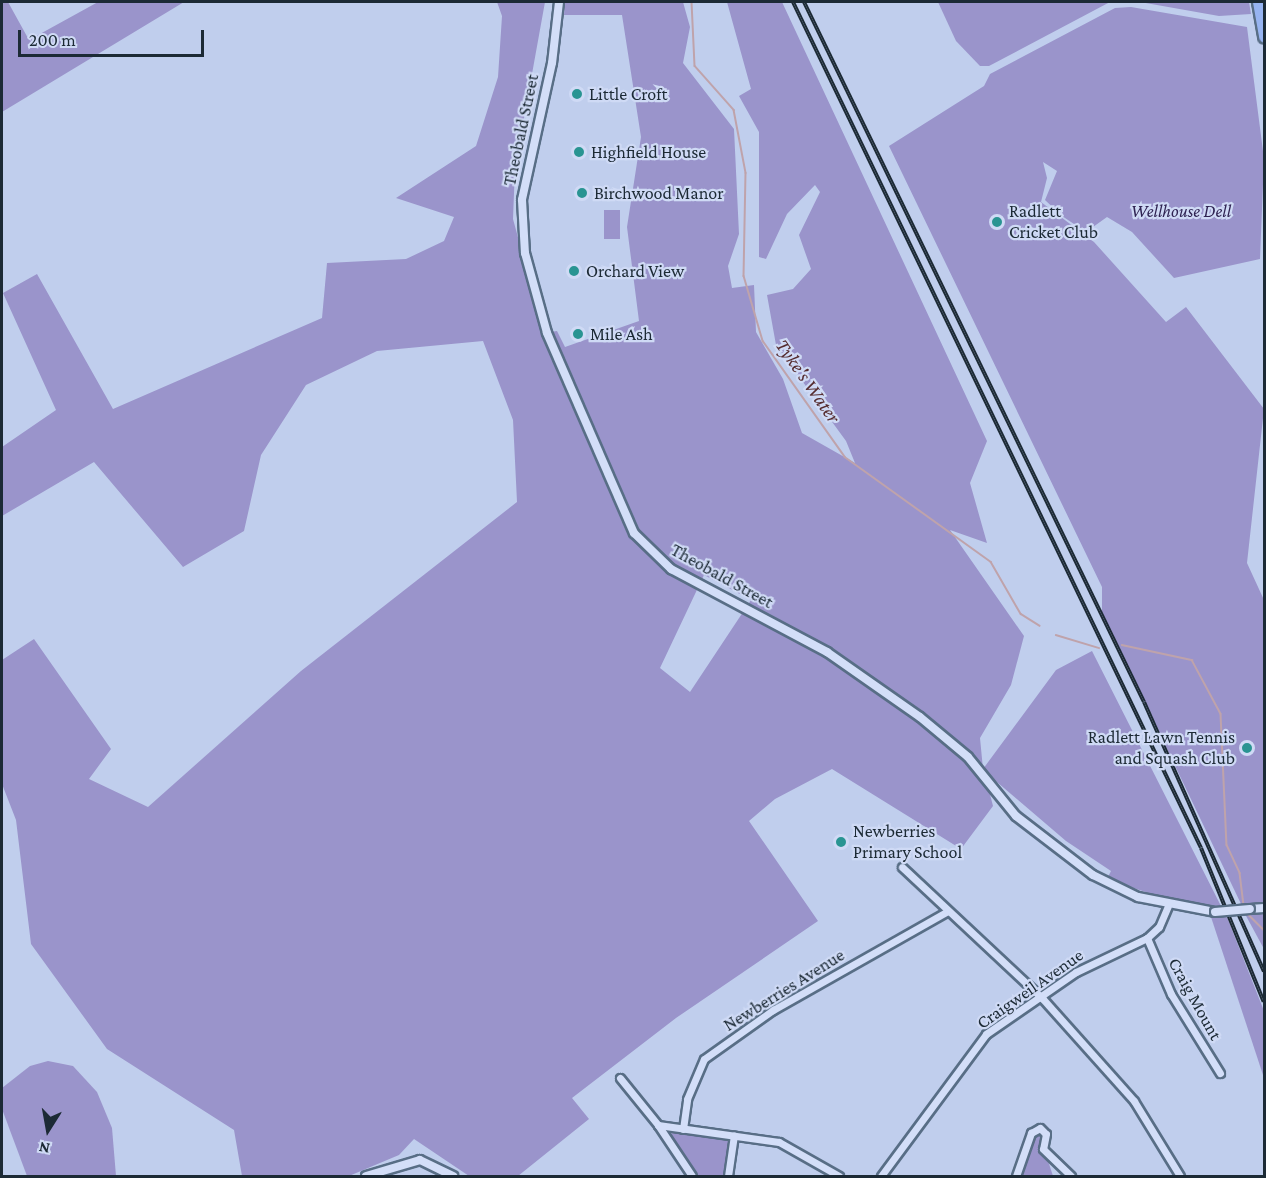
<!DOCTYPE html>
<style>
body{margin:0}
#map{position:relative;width:1266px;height:1178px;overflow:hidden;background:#c0ceed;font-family:"Crimson Pro",serif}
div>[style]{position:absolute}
.green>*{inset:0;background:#9a94cb;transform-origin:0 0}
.stream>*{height:1.5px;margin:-0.75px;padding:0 0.75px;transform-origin:0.75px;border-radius:0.75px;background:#bfa3ab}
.roads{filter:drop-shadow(2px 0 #586e86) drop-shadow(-2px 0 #586e86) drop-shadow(0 2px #586e86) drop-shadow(0 -2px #586e86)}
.minor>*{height:7px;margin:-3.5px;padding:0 3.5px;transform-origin:3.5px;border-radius:3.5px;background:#d3def8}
.tertiary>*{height:8px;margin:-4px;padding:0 4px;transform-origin:4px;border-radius:4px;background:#d3def8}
.primary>*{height:10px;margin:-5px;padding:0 5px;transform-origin:5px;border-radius:5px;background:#97b4f1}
.rail>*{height:4px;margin-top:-2px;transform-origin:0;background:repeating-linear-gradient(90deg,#cfdaf5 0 4.5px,#1c2a35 0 9px);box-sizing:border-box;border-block:2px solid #1c2a35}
.bridges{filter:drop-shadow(2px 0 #586e86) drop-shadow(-2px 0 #586e86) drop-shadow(0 2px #586e86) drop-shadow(0 -2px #586e86)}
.tertiary-bridge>*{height:8px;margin:-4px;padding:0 4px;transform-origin:4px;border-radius:4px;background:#d3def8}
.dots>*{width:16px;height:16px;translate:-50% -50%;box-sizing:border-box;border:3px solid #cfdaf5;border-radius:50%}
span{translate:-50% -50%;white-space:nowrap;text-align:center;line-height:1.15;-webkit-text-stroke:4.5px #cfdaf5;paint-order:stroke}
.poi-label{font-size:18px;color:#1c2a35}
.left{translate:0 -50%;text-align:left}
.right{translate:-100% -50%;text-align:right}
.street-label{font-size:18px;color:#1c2a35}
.park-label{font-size:18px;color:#2f2352;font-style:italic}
.water-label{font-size:20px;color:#552c2f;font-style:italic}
.frame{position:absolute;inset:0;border:3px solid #1c2a35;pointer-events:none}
.north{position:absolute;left:18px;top:1100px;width:60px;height:60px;-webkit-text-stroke:4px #cfdaf5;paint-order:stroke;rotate:191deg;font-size:16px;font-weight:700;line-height:24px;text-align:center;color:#1c2a35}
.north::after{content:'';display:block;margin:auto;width:21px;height:27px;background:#1c2a35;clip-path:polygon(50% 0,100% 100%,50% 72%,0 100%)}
.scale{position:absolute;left:18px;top:30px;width:186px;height:27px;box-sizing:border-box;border:3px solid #1c2a35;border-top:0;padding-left:8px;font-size:18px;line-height:21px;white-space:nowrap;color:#1c2a35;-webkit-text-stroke:4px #cfdaf5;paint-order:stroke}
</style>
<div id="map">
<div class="green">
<div style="clip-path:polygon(2px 2px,8px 2px,29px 40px,98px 2px,184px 2px,2px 112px)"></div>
<div style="clip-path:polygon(evenodd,497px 2px,545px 2px,515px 168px,513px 219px,544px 333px,557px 331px,565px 347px,639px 321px,627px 227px,641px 137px,622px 15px,564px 15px,565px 2px,683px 2px,690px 27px,683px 63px,734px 129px,739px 234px,728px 266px,732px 288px,754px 285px,756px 332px,783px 379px,802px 433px,855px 463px,846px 441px,776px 345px,767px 295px,793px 289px,811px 269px,799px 235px,820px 192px,815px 185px,787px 214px,766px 259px,759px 257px,759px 132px,739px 96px,751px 89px,727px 2px,782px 2px,987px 441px,970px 483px,987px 543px,950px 530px,1024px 636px,1011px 685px,980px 738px,983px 769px,1056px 670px,1092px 651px,1222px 908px,1187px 906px,1107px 879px,1111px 871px,1066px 841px,984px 771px,993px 806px,961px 849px,832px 769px,775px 799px,749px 821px,818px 921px,676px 1018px,572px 1098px,589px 1119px,518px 1176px,469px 1176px,414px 1139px,399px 1155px,349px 1176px,242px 1176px,234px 1130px,107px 1049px,31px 944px,16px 820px,2px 784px,2px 660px,34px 639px,111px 749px,89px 779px,148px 807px,301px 671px,517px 502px,513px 420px,483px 341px,377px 351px,306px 385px,261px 455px,244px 531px,183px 567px,94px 462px,2px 516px,2px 447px,56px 410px,3px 293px,37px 274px,113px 409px,322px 318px,327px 263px,406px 259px,444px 241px,454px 217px,396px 198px,476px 146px,498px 77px,502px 16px,497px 2px,704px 575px,751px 600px,690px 692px,660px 668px,704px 575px)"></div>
<div style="clip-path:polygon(938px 2px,1110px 2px,989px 66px,980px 66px,956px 41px)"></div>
<div style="clip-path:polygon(1140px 2px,1249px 2px,1251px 14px,1219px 16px)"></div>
<div style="clip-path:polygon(1131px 7px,1247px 27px,1264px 159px,1260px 259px,1174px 278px,1132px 232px,1107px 217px,1086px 232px,1062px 216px,1045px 200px,1057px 171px,1043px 162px,1047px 178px,1041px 202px,1094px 242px,1166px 322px,1186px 307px,1264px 409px,1247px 563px,1264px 600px,1264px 904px,1242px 906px,1102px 613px,1102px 587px,889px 146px,984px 86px,990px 74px,1115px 8px)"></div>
<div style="left:604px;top:210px;width:16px;height:29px"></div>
<div style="clip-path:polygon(1264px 912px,1264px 949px,1245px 914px)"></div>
<div style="clip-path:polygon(1211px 917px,1227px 917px,1264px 1011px,1264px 1078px)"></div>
<div style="clip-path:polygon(48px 1061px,73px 1066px,97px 1092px,112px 1128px,116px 1176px,27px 1176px,2px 1109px,2px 1088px,30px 1066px)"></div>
<div style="clip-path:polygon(1038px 1130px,1053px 1176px,1018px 1176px,1033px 1134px)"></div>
<div style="clip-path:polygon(674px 1131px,729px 1139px,726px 1176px,695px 1176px,668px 1137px)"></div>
</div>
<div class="stream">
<div style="left:692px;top:2px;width:64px;rotate:87.3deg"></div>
<div style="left:695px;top:66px;width:59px;rotate:48.4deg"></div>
<div style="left:734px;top:110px;width:64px;rotate:79.2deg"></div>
<div style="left:746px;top:173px;width:103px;rotate:91.1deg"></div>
<div style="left:744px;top:276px;width:68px;rotate:73.7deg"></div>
<div style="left:763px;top:341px;width:142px;rotate:54.7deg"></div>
<div style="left:845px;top:457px;width:180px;rotate:35.7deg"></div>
<div style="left:991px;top:562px;width:60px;rotate:60deg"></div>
<div style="left:1021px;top:614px;width:22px;rotate:32deg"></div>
<div style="left:1056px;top:635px;width:45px;rotate:16.8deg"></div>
<div style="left:1122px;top:645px;width:72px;rotate:12.1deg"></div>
<div style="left:1192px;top:660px;width:61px;rotate:61.8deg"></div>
<div style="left:1221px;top:714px;width:131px;rotate:87.4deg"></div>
<div style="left:1227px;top:845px;width:31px;rotate:65deg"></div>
<div style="left:1240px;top:873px;width:33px;rotate:83deg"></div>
<div style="left:1247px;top:913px;width:24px;rotate:45deg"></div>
</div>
<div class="roads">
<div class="minor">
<div style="left:902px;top:867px;width:192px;rotate:43.1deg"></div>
<div style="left:1042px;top:998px;width:138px;rotate:48.2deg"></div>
<div style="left:1134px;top:1101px;width:88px;rotate:58.5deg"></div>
<div style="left:1147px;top:938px;width:61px;rotate:66.8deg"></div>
<div style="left:1171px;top:994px;width:93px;rotate:58.2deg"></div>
<div style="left:620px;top:1078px;width:60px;rotate:51deg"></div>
<div style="left:658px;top:1125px;width:122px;rotate:8deg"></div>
<div style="left:779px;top:1142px;width:69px;rotate:29.5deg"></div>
<div style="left:658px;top:1125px;width:61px;rotate:56.3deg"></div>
<div style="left:683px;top:1129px;width:30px;rotate:-82deg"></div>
<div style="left:687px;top:1099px;width:43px;rotate:-67deg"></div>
<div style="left:704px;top:1059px;width:85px;rotate:-35.4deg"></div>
<div style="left:773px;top:1010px;width:199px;rotate:-29.5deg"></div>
<div style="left:728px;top:1176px;width:41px;rotate:-81.7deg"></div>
<div style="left:881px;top:1176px;width:177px;rotate:-53.5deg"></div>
<div style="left:986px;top:1034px;width:109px;rotate:-34.6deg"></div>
<div style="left:1076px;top:972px;width:79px;rotate:-25.6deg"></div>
<div style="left:1147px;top:938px;width:16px;rotate:-43deg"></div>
<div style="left:1159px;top:927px;width:23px;rotate:-67deg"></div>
<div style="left:1016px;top:1176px;width:46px;rotate:-70.8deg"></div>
<div style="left:1031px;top:1133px;width:10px;rotate:-29deg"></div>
<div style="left:1040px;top:1128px;width:8px;rotate:45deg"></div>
<div style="left:1046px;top:1134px;width:15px;rotate:101deg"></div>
<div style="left:1043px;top:1149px;width:39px;rotate:44deg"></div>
</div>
<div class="tertiary">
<div style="left:559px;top:2px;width:61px;rotate:96.5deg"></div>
<div style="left:552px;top:63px;width:140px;rotate:102.4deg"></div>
<div style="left:522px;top:200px;width:53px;rotate:86.8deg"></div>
<div style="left:525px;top:253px;width:83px;rotate:74.6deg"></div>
<div style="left:547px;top:333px;width:218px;rotate:66.5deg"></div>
<div style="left:634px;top:533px;width:52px;rotate:44.2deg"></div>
<div style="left:671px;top:569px;width:177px;rotate:28deg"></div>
<div style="left:827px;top:652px;width:113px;rotate:35deg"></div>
<div style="left:920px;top:717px;width:62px;rotate:39.8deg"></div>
<div style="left:968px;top:757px;width:76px;rotate:50.9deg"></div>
<div style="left:1016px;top:816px;width:97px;rotate:37.5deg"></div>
<div style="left:1093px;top:875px;width:50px;rotate:26.1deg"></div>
<div style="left:1138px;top:897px;width:78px;rotate:11deg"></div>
<div style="left:1250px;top:909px;width:14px;rotate:-4deg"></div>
<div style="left:366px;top:1176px;width:56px;rotate:-16.5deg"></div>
<div style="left:420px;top:1160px;width:37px;rotate:26deg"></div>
</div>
<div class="primary">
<div style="left:1258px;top:2px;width:36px;rotate:80deg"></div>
</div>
</div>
<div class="rail">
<div style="left:793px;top:2px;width:939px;rotate:64.25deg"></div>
<div style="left:1201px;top:848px;width:166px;rotate:67.8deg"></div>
<div style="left:804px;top:2px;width:778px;rotate:64.09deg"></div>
<div style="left:1144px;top:702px;width:295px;rotate:66deg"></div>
</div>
<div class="bridges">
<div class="tertiary-bridge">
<div style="left:1215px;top:912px;width:35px;rotate:-5deg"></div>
</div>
</div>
<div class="dots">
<div style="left:577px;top:94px;background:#299492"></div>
<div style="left:579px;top:152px;background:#299492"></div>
<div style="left:582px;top:193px;background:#299492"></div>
<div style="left:997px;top:222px;background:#299492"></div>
<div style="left:574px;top:271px;background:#299492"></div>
<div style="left:578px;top:334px;background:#299492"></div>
<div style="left:1247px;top:748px;background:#299492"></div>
<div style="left:841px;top:842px;background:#299492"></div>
</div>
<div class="poi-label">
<span class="left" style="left:589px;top:94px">Little Croft</span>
<span class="left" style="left:591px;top:152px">Highfield House</span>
<span class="left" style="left:594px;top:193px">Birchwood Manor</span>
<span class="left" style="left:1009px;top:222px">Radlett<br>Cricket Club</span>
<span class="left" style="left:586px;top:271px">Orchard View</span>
<span class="left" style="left:590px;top:334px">Mile Ash</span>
<span class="right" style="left:1235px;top:748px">Radlett Lawn Tennis<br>and Squash Club</span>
<span class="left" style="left:853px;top:842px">Newberries<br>Primary School</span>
</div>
<div class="street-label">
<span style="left:521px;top:130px;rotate:-78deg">Theobald Street</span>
<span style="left:722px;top:576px;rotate:29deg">Theobald Street</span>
<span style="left:1030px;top:989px;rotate:-35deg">Craigweil Avenue</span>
<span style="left:784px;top:990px;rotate:-32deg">Newberries Avenue</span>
<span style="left:1195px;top:999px;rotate:61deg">Craig Mount</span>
</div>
<div class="park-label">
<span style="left:1181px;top:211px">Wellhouse Dell</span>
</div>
<div class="water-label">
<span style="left:808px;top:381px;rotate:55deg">Tyke's Water</span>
</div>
<div class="frame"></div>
<div class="north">N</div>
<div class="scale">200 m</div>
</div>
